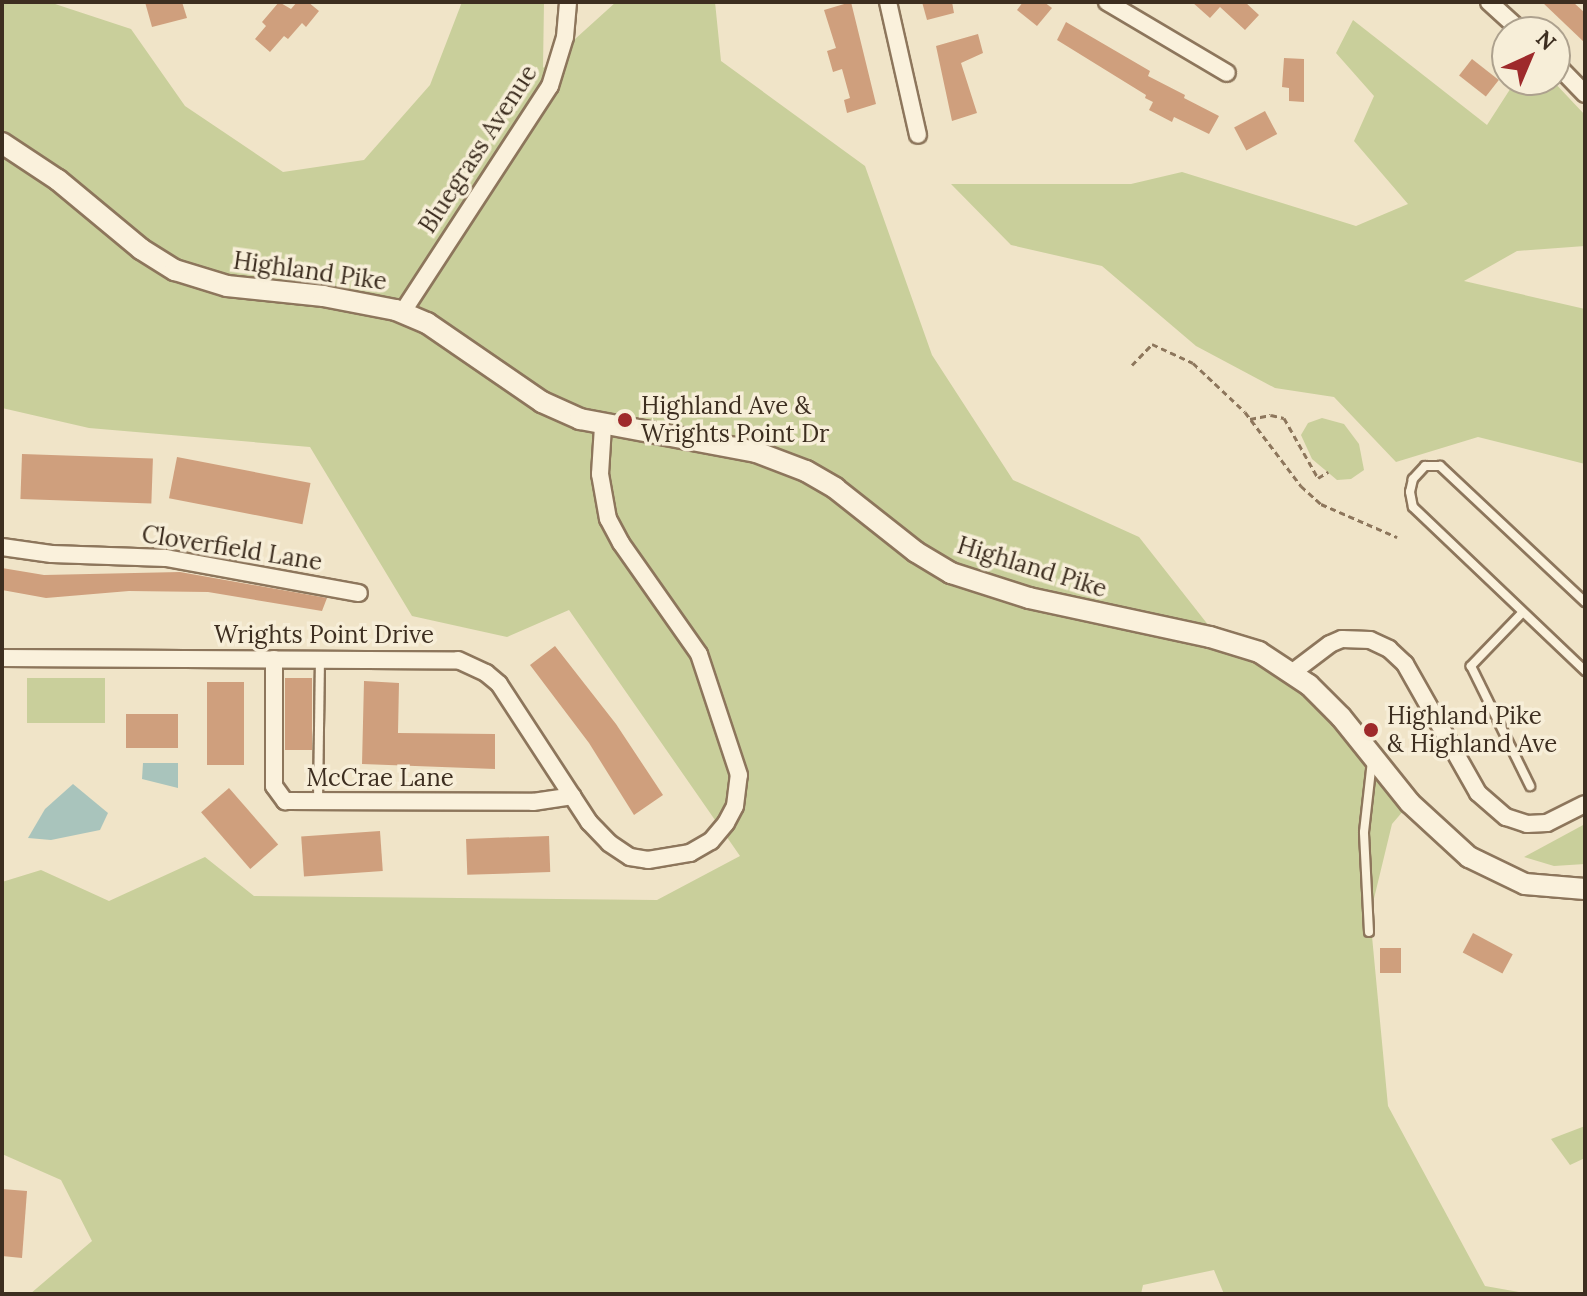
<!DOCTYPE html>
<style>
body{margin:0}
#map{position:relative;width:1587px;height:1296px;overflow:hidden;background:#f0e4c8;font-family:Lora,serif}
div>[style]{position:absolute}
.green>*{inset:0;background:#c9cf9b;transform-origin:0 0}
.water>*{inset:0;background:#a9c4bc}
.building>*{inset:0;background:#cf9f7d;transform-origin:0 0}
.path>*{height:3px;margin-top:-1.5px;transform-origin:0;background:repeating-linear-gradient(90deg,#8d765c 0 6px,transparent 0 10px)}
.roads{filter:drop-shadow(2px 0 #8d765c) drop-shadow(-2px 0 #8d765c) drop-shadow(0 2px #8d765c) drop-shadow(0 -2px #8d765c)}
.service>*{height:8px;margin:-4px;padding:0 4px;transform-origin:4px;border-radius:4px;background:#faf1dc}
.minor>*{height:16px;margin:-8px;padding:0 8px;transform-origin:8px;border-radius:8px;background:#faf1dc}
.tertiary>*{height:20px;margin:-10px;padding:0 10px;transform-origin:10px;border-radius:10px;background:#faf1dc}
.dots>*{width:22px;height:22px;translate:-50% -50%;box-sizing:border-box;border:4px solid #f7eed8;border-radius:50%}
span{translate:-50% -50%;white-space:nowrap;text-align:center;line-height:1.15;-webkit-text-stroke:7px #f7eed8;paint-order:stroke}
.street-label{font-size:24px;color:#3d2e20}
.poi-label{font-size:24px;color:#3d2e20}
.left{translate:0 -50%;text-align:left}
.frame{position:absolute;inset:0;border:4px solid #3d2e20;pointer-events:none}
.north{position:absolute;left:1491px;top:16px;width:80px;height:80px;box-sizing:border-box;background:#f7eed8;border:2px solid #ada18e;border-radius:50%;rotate:44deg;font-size:22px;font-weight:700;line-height:32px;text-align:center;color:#3d2e20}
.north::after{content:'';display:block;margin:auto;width:28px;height:36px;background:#9e2a2b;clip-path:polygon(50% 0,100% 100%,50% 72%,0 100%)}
</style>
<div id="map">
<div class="green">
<div style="clip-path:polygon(2px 2px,49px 2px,131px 29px,185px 106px,283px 172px,364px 160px,430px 85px,462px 2px,544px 2px,543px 68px,616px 2px,715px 2px,721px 61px,865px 166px,932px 355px,1013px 480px,1139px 537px,1220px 640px,1293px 672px,1410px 803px,1392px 824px,1370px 915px,1388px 1106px,1485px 1286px,1531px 1294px,1224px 1294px,1214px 1270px,1143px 1285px,1141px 1294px,30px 1294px,92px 1241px,61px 1180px,2px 1154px,2px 882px,41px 870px,109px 901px,205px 857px,254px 896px,657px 900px,740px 856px,569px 610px,507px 637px,412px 616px,310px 447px,89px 428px,2px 408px)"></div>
<div style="clip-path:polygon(1353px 20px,1487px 125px,1516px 80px,1552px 80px,1585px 115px,1585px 246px,1517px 251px,1464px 281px,1585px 309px,1585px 464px,1478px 437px,1396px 462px,1334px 397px,1275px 388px,1196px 346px,1102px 266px,1011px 245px,951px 184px,1131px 184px,1182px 172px,1356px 226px,1408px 204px,1354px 141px,1374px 96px,1336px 53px)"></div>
<div style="clip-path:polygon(1322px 418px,1344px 424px,1359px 444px,1364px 470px,1351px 479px,1337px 480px,1312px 459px,1301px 435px,1308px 423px)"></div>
<div style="left:27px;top:678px;width:78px;height:45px"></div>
<div style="clip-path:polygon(1585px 824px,1585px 864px,1554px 866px,1524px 857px)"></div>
<div style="clip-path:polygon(1585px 1126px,1585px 1158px,1570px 1165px,1551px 1139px)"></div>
</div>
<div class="water">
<div style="clip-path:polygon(143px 763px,178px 763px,178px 788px,142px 779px)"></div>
<div style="clip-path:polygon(73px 784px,108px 813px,100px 830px,51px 840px,28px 838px,45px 809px)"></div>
</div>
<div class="building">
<div style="clip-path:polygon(145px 2px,182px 2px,187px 18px,152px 27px)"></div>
<div style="clip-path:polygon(279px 2px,291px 9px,297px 2px,308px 2px,319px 11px,306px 27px,302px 23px,288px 39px,284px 36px,270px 52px,255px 39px,266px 26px,262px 22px)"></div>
<div style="clip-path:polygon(851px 2px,876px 104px,847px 113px,844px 100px,850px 98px,842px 69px,833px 72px,827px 51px,836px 48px,824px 10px)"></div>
<div style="clip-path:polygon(922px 2px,952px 2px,954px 13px,927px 20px)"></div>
<div style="clip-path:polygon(1023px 2px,1044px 2px,1052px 8px,1037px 26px,1017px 10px)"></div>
<div style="clip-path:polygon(1192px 2px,1245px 2px,1259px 15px,1245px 30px,1220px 7px,1210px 18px)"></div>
<div style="clip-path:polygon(1542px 2px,1573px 2px,1585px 13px,1585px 43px)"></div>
<div style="clip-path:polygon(1066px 22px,1150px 71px,1148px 76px,1185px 95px,1184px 98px,1219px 116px,1209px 134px,1174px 117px,1172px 122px,1149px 110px,1153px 102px,1145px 98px,1146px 95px,1057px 40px)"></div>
<div style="clip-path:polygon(978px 34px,983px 53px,961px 63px,977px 113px,952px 121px,936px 46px)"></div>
<div style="clip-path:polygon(1284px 58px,1304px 59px,1304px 102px,1289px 101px,1289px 88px,1282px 87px)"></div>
<div style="left:1472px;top:59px;width:34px;height:21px;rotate:38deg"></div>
<div style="left:1265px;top:111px;width:26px;height:35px;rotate:62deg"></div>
<div style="left:22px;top:454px;width:131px;height:45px;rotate:2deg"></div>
<div style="left:177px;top:457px;width:136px;height:42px;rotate:11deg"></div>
<div style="clip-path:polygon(2px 568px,44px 575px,180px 572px,327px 598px,322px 611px,208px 592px,129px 591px,46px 598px,2px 590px)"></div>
<div style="clip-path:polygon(555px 646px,616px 724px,663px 795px,634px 815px,589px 743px,530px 665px)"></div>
<div style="left:285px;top:678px;width:27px;height:72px"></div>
<div style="clip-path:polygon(364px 681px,399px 683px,398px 733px,495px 734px,495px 769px,362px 764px)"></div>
<div style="left:207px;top:682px;width:37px;height:83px"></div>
<div style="left:126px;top:714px;width:52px;height:34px"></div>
<div style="left:229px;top:788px;width:75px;height:37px;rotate:49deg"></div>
<div style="left:380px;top:831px;width:40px;height:79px;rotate:86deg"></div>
<div style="left:549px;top:836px;width:36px;height:83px;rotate:88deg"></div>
<div style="left:1473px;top:933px;width:45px;height:22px;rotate:28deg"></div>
<div style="left:1380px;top:948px;width:21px;height:25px"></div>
<div style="clip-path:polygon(2px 1189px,27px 1191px,22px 1258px,2px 1256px)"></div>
</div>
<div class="path">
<div style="left:1132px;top:365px;width:29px;rotate:-46deg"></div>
<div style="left:1152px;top:344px;width:45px;rotate:24.9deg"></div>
<div style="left:1193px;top:363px;width:71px;rotate:43.3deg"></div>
<div style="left:1245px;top:412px;width:93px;rotate:52.9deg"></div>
<div style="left:1301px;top:486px;width:27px;rotate:42deg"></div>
<div style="left:1321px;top:504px;width:83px;rotate:23.5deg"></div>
<div style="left:1250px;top:419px;width:21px;rotate:-11deg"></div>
<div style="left:1271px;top:415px;width:13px;rotate:13deg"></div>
<div style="left:1284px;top:418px;width:69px;rotate:60.5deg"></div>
<div style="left:1318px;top:478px;width:12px;rotate:-31deg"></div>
</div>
<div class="roads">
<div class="service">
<div style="left:1585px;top:602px;width:199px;rotate:-136.8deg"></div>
<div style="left:1440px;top:466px;width:15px;rotate:180deg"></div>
<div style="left:1425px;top:466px;width:18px;rotate:133deg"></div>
<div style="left:1413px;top:479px;width:13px;rotate:103deg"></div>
<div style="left:1410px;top:492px;width:15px;rotate:79deg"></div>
<div style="left:1413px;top:507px;width:238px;rotate:43.6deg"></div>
<div style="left:1522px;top:613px;width:74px;rotate:133.9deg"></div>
<div style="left:1471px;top:666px;width:134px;rotate:63.8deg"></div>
<div style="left:318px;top:801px;width:142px;rotate:-89.2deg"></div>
<div style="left:1369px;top:932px;width:100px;rotate:-92.9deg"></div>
<div style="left:1364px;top:832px;width:71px;rotate:-83.6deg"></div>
</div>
<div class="minor">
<div style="left:888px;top:2px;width:136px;rotate:77.3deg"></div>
<div style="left:1107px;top:2px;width:139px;rotate:30.6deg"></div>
<div style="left:1489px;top:2px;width:45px;rotate:42.3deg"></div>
<div style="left:1555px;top:63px;width:43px;rotate:45.9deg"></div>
<div style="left:402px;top:313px;width:271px;rotate:-56.9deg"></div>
<div style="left:550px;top:86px;width:51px;rotate:-73deg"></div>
<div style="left:565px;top:37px;width:35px;rotate:-85deg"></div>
<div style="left:2px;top:547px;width:50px;rotate:8deg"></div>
<div style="left:52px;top:554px;width:114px;rotate:2deg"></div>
<div style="left:166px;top:558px;width:196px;rotate:10.3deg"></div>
<div style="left:2px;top:658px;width:456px;rotate:0.3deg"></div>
<div style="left:458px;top:660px;width:31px;rotate:25deg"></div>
<div style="left:486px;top:673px;width:17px;rotate:40deg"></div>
<div style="left:499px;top:684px;width:165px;rotate:56.9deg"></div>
<div style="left:589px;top:822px;width:29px;rotate:46deg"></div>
<div style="left:609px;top:843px;width:25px;rotate:34deg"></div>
<div style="left:630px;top:857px;width:18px;rotate:9deg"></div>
<div style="left:648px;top:860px;width:43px;rotate:-9.5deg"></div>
<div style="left:690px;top:853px;width:24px;rotate:-30deg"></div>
<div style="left:711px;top:841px;width:23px;rotate:-50deg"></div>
<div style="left:726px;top:823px;width:19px;rotate:-62deg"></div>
<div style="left:735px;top:806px;width:31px;rotate:-83deg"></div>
<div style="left:739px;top:775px;width:127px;rotate:-108.3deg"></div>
<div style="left:699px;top:654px;width:136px;rotate:-125.1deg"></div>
<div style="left:621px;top:543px;width:27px;rotate:-118deg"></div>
<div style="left:608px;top:519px;width:46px;rotate:-100.1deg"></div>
<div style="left:600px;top:474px;width:48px;rotate:-86.4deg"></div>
<div style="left:274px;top:659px;width:127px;rotate:90deg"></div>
<div style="left:274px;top:786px;width:19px;rotate:54deg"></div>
<div style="left:285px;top:801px;width:248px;rotate:0.2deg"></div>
<div style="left:533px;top:802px;width:40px;rotate:-8.5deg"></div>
<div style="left:1293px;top:672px;width:46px;rotate:-37.1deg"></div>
<div style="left:1330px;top:644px;width:13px;rotate:-23deg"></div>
<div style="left:1342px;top:639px;width:28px;rotate:2deg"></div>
<div style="left:1370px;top:640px;width:21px;rotate:25deg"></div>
<div style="left:1389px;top:649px;width:22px;rotate:43deg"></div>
<div style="left:1405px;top:664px;width:148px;rotate:60.5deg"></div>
<div style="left:1478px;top:793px;width:37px;rotate:41deg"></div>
<div style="left:1506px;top:817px;width:22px;rotate:18deg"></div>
<div style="left:1527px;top:824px;width:20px;rotate:-3deg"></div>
<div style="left:1547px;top:823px;width:42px;rotate:-26.6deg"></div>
</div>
<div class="tertiary">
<div style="left:2px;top:143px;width:67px;rotate:33.5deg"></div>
<div style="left:58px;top:180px;width:108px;rotate:39.7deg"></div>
<div style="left:141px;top:249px;width:40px;rotate:32deg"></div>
<div style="left:175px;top:270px;width:54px;rotate:17.1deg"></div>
<div style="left:227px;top:286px;width:97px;rotate:5.9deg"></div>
<div style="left:323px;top:296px;width:74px;rotate:10.9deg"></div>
<div style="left:396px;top:310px;width:34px;rotate:23deg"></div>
<div style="left:427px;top:323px;width:140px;rotate:34.5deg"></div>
<div style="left:542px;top:402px;width:42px;rotate:24.1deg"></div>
<div style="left:580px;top:419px;width:179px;rotate:10.6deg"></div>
<div style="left:756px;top:452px;width:53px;rotate:20.8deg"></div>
<div style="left:806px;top:471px;width:34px;rotate:30deg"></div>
<div style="left:835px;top:488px;width:103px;rotate:38.3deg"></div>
<div style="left:916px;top:552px;width:41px;rotate:31deg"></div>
<div style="left:951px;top:573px;width:82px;rotate:17.8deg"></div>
<div style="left:1029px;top:598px;width:185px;rotate:12.2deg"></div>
<div style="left:1210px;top:637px;width:51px;rotate:17deg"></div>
<div style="left:1259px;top:652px;width:60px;rotate:33.4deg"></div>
<div style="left:1309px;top:685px;width:45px;rotate:45deg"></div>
<div style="left:1341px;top:717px;width:110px;rotate:51.3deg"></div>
<div style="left:1410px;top:803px;width:80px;rotate:42.5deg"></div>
<div style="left:1469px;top:857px;width:62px;rotate:25.7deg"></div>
<div style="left:1525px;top:884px;width:60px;rotate:4.8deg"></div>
</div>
</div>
<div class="dots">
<div style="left:625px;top:420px;background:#9e2a2b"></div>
<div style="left:1371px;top:730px;background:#9e2a2b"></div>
</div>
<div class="street-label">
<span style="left:478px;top:149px;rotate:-57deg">Bluegrass Avenue</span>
<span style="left:310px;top:271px;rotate:8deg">Highland Pike</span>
<span style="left:232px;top:548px;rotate:9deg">Cloverfield Lane</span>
<span style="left:1032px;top:567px;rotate:17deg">Highland Pike</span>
<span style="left:324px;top:635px">Wrights Point Drive</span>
<span style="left:380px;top:778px">McCrae Lane</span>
</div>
<div class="poi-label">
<span class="left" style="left:641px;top:420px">Highland Ave &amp;<br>Wrights Point Dr</span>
<span class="left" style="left:1387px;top:730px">Highland Pike<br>&amp; Highland Ave</span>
</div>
<div class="frame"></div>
<div class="north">N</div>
</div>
